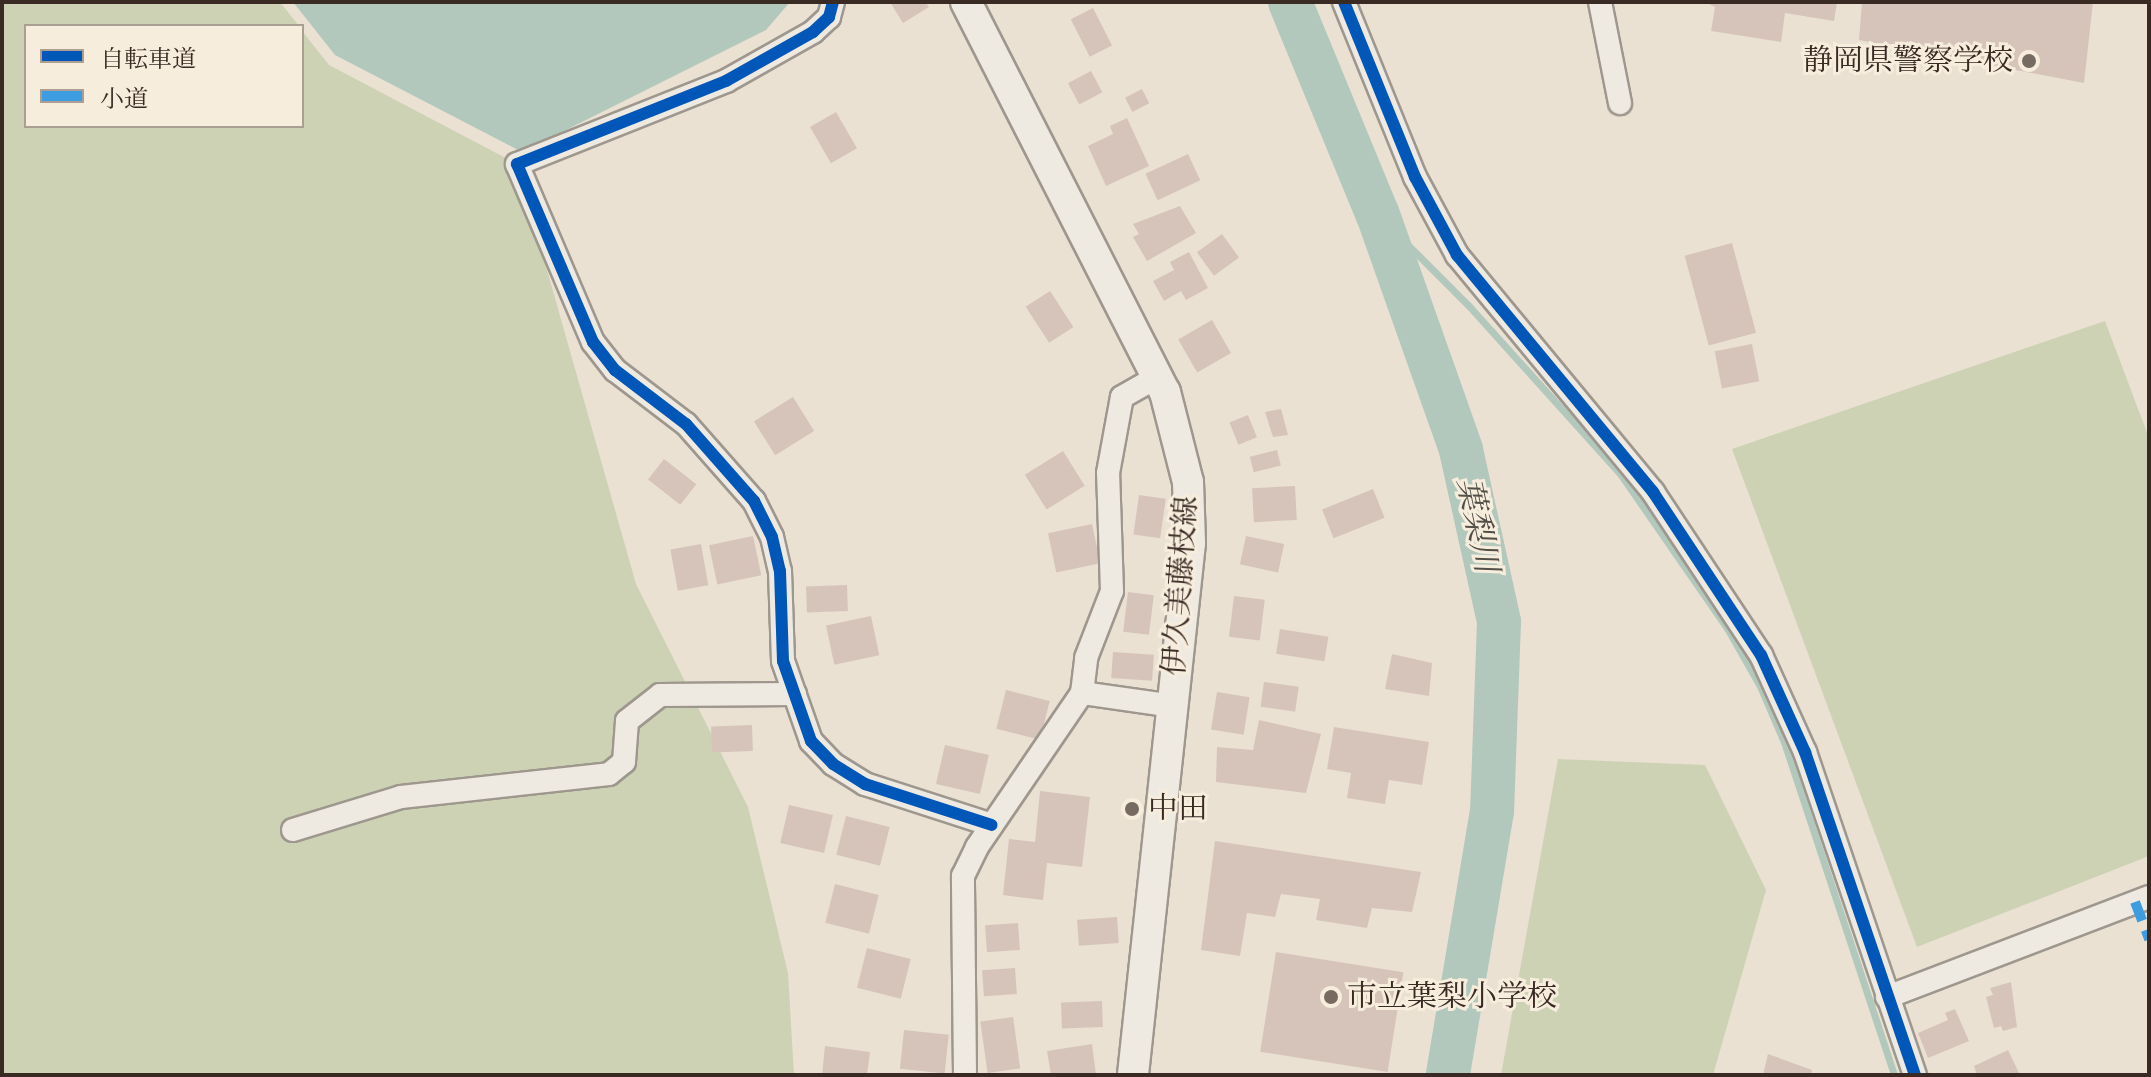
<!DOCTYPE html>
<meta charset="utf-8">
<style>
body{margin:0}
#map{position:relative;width:2151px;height:1077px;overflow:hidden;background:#eae1d3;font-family:"IM FELL French Canon","Noto Serif JP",serif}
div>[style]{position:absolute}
.green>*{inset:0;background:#cdd2b4}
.water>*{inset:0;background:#b3c8bd}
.stream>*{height:7px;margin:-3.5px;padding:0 3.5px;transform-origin:3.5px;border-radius:3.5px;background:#b3c8bd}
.river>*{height:44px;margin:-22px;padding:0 22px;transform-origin:22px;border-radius:22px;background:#b3c8bd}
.building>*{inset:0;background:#d6c4ba;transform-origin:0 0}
.roads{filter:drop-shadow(2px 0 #9e978e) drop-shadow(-2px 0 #9e978e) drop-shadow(0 2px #9e978e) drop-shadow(0 -2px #9e978e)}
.street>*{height:22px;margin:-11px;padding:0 11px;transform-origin:11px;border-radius:11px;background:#eeeae2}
.secondary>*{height:30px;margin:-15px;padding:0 15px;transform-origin:15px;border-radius:15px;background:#eeeae2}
.quiet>*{height:10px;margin-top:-5px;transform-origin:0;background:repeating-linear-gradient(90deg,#3e9ce0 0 20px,transparent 0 30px)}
.cycleway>*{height:12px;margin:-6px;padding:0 6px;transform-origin:6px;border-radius:6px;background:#0057b8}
.dots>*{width:22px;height:22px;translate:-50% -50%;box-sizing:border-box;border:4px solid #f7eddd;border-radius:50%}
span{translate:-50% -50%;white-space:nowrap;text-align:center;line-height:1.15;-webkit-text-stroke:6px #f7eddd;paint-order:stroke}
.poi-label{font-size:30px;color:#392a24}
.right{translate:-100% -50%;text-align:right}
.left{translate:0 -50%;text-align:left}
.street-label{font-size:30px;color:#392a24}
.water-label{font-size:32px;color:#524f48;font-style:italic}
.frame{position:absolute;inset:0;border:4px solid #392a24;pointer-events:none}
.legend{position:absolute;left:24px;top:24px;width:280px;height:104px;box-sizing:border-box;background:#f7eddd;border:2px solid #ab9f93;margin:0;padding:10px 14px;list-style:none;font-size:24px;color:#392a24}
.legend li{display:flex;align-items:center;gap:16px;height:40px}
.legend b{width:40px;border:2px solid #ab9f93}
</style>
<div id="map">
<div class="green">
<div style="clip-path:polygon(2px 2px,280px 2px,299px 26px,26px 26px,26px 126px,302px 126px,302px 31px,329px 65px,517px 164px,636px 584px,748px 807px,788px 973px,794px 1075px,2px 1075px)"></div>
<div style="clip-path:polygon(2105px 321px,2149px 438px,2149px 856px,1917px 947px,1732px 449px)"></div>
<div style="clip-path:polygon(1558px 759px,1705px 765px,1766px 890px,1713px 1075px,1501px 1075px)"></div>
</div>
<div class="water">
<div style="clip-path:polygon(293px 2px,790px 2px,766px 30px,522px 152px,335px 55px)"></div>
</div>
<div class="stream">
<div style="left:1378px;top:215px;width:129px;rotate:45deg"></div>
<div style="left:1469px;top:306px;width:227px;rotate:48deg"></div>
<div style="left:1621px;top:475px;width:186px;rotate:55.3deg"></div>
<div style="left:1727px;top:628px;width:67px;rotate:60.4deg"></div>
<div style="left:1760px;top:686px;width:61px;rotate:66.8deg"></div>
<div style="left:1784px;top:742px;width:351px;rotate:71.7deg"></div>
</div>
<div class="river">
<div style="left:1290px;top:2px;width:230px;rotate:67.6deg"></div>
<div style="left:1378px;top:215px;width:249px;rotate:70.5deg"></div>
<div style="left:1461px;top:450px;width:176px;rotate:77.5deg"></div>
<div style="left:1499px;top:622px;width:189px;rotate:92.1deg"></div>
<div style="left:1492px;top:811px;width:268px;rotate:99.5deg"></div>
</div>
<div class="building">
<div style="clip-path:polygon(890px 2px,925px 2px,929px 7px,903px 23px)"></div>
<div style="clip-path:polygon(1705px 2px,1837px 2px,1834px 21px,1785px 13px,1781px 42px,1711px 31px,1715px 7px)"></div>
<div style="clip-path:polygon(1862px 2px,2093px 2px,2084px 83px,1859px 40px)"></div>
<div style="left:1093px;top:8px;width:42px;height:25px;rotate:63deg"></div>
<div style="left:1091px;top:71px;width:24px;height:26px;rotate:62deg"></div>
<div style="left:1142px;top:89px;width:16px;height:19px;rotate:63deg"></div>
<div style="left:836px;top:112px;width:42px;height:30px;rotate:60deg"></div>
<div style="clip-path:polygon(1127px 118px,1149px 166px,1106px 186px,1088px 146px,1113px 134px,1110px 126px)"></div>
<div style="left:1188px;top:154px;width:29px;height:47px;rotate:65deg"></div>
<div style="clip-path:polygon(1180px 206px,1196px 233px,1147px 261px,1133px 237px,1139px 234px,1133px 224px)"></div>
<div style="left:1222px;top:234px;width:29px;height:31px;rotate:54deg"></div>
<div style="left:1732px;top:243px;width:93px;height:49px;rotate:75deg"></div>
<div style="clip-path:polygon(1189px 252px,1208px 288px,1186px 300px,1181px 291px,1164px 301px,1153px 281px,1174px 270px,1170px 262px)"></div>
<div style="left:1050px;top:291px;width:43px;height:29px;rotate:57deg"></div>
<div style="left:1212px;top:320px;width:38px;height:39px;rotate:60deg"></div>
<div style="left:1752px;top:344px;width:38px;height:38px;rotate:79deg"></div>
<div style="left:793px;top:397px;width:40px;height:46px;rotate:58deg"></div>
<div style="clip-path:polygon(1281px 409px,1288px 435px,1273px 437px,1265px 412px)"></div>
<div style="left:1248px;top:415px;width:24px;height:20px;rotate:68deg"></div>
<div style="left:1277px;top:450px;width:16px;height:28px;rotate:76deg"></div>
<div style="left:1063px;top:451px;width:41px;height:45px;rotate:58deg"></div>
<div style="left:664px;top:459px;width:41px;height:26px;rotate:38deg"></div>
<div style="left:1295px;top:486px;width:34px;height:43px;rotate:87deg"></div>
<div style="left:1373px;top:489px;width:31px;height:55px;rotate:68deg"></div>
<div style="left:1139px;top:495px;width:27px;height:40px;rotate:8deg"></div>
<div style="left:1092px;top:524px;width:40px;height:45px;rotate:78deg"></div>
<div style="left:753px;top:536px;width:40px;height:45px;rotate:78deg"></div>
<div style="left:1246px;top:536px;width:39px;height:29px;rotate:12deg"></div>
<div style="left:701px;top:544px;width:42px;height:31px;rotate:80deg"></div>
<div style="left:847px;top:585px;width:26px;height:41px;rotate:88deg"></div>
<div style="left:1128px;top:592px;width:26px;height:40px;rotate:7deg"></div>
<div style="left:1234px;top:596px;width:31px;height:41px;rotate:7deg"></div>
<div style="left:871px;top:616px;width:40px;height:46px;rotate:78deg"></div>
<div style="left:1280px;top:629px;width:49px;height:25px;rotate:9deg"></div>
<div style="left:1113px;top:652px;width:41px;height:26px;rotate:4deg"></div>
<div style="clip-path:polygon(1392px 654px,1432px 663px,1429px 696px,1385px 689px)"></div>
<div style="left:1264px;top:682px;width:35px;height:25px;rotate:8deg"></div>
<div style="left:1006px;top:690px;width:45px;height:40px;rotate:14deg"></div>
<div style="left:1217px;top:692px;width:33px;height:38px;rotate:9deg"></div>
<div style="clip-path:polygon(1259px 720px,1321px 734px,1306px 793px,1216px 782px,1217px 747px,1253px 750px)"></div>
<div style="left:752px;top:725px;width:26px;height:41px;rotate:88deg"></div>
<div style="clip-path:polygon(1334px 727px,1429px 742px,1422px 785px,1389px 780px,1385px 804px,1347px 798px,1351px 773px,1327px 769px)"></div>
<div style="left:945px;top:745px;width:45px;height:40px;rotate:13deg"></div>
<div style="clip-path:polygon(1040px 791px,1090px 797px,1082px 867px,1047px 863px,1043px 900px,1003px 895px,1009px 839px,1035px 842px)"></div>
<div style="left:789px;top:805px;width:45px;height:39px;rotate:13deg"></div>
<div style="left:846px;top:816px;width:45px;height:40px;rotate:14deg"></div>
<div style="clip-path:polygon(1215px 841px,1421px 872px,1412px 912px,1372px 908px,1367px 928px,1316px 920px,1320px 899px,1281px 894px,1275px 917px,1247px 913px,1240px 956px,1201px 950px)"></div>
<div style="left:835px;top:884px;width:45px;height:40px;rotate:14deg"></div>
<div style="left:1117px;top:917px;width:26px;height:40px;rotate:86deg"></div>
<div style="left:1018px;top:923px;width:27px;height:33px;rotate:86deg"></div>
<div style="left:867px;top:948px;width:45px;height:41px;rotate:14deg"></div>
<div style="left:1276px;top:952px;width:129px;height:101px;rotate:9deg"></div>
<div style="left:1015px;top:968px;width:26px;height:33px;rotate:86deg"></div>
<div style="clip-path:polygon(2011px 982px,2017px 1027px,2003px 1031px,2001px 1026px,1994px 1028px,1986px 997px,1993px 995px,1990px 988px)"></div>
<div style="left:1102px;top:1001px;width:26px;height:41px;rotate:88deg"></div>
<div style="clip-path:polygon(1955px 1009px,1969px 1041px,1928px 1058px,1918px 1033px,1948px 1020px,1945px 1013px)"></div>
<div style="left:1013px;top:1017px;width:52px;height:33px;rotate:82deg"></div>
<div style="left:904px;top:1030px;width:45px;height:39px;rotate:6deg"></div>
<div style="clip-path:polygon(1092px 1044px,1096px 1075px,1051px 1075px,1047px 1051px)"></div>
<div style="clip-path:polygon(825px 1046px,870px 1052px,867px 1075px,822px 1075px)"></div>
<div style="clip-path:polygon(2008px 1050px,2020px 1075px,1977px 1075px,1974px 1066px)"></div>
<div style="clip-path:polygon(1768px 1054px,1812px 1070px,1811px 1075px,1763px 1075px)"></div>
</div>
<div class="roads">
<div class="street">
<div style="left:833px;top:2px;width:16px;rotate:105deg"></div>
<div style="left:829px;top:17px;width:22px;rotate:137deg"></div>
<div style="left:813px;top:32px;width:100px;rotate:150.6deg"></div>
<div style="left:726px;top:81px;width:225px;rotate:158.3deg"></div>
<div style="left:517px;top:164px;width:194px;rotate:66.9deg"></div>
<div style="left:593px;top:342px;width:36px;rotate:52deg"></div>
<div style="left:615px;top:370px;width:89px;rotate:37.3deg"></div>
<div style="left:686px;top:424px;width:103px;rotate:48.6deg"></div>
<div style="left:754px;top:501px;width:40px;rotate:63.4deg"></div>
<div style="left:772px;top:537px;width:35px;rotate:77deg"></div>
<div style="left:780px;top:571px;width:90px;rotate:88.1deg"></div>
<div style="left:783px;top:661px;width:85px;rotate:70.7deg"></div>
<div style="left:811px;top:741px;width:32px;rotate:46deg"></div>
<div style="left:833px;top:764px;width:38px;rotate:32deg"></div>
<div style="left:865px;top:784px;width:133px;rotate:17.9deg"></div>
<div style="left:1344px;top:2px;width:189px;rotate:67.9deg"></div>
<div style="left:1415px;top:177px;width:89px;rotate:61.7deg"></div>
<div style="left:1457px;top:255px;width:308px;rotate:50.4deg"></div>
<div style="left:1653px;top:492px;width:196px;rotate:56.5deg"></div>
<div style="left:1761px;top:655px;width:107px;rotate:65.6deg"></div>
<div style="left:1805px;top:752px;width:341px;rotate:71.2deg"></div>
<div style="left:1600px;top:2px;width:103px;rotate:78.8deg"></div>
<div style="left:1082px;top:693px;width:35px;rotate:-83deg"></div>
<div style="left:1086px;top:658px;width:72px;rotate:-68.8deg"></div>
<div style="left:1112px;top:591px;width:118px;rotate:-91.9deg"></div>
<div style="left:1108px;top:473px;width:77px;rotate:-79.6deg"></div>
<div style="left:1122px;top:397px;width:40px;rotate:-29.7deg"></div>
<div style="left:293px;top:830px;width:113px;rotate:-17deg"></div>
<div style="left:401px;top:797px;width:209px;rotate:-6.3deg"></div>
<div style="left:609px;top:774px;width:19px;rotate:-39deg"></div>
<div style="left:624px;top:762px;width:41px;rotate:-85.8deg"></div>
<div style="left:627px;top:721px;width:42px;rotate:-38.2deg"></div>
<div style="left:660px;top:695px;width:135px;rotate:-0.4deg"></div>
<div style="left:1887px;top:997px;width:280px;rotate:-20.9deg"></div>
<div style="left:965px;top:1075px;width:199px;rotate:-90.6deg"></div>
<div style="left:963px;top:876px;width:32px;rotate:-64deg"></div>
<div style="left:977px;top:847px;width:186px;rotate:-55.7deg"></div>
<div style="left:1082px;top:693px;width:92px;rotate:8.1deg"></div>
</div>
<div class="secondary">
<div style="left:966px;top:2px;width:438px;rotate:63deg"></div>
<div style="left:1165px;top:392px;width:93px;rotate:75.7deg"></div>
<div style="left:1188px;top:482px;width:61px;rotate:88.1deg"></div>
<div style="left:1190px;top:543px;width:535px;rotate:96.12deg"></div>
</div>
</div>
<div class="quiet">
<div style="left:2135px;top:902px;width:40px;rotate:69deg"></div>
</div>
<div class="cycleway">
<div style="left:833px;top:2px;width:16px;rotate:105deg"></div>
<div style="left:829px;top:17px;width:22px;rotate:137deg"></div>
<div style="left:813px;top:32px;width:100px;rotate:150.6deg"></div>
<div style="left:726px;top:81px;width:225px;rotate:158.3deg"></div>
<div style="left:517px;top:164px;width:194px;rotate:66.9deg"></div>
<div style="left:593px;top:342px;width:36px;rotate:52deg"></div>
<div style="left:615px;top:370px;width:89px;rotate:37.3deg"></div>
<div style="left:686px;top:424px;width:103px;rotate:48.6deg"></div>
<div style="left:754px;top:501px;width:40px;rotate:63.4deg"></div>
<div style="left:772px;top:537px;width:35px;rotate:77deg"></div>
<div style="left:780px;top:571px;width:90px;rotate:88.1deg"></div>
<div style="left:783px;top:661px;width:85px;rotate:70.7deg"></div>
<div style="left:811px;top:741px;width:32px;rotate:46deg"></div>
<div style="left:833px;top:764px;width:38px;rotate:32deg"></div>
<div style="left:865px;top:784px;width:133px;rotate:17.9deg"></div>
<div style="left:1344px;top:2px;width:189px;rotate:67.9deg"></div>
<div style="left:1415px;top:177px;width:89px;rotate:61.7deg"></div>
<div style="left:1457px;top:255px;width:308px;rotate:50.4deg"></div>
<div style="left:1653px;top:492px;width:196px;rotate:56.5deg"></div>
<div style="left:1761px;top:655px;width:107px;rotate:65.6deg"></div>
<div style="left:1805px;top:752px;width:341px;rotate:71.2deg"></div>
</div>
<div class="dots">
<div style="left:2029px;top:61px;background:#776a61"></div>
<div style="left:1132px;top:809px;background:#776a61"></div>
<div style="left:1331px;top:997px;background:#776a61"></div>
</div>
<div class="poi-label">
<span class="right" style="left:2013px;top:61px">静岡県警察学校</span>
<span class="left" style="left:1148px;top:809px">中田</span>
<span class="left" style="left:1347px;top:997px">市立葉梨小学校</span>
</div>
<div class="street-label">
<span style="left:1181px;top:586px;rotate:-86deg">伊久美藤枝線</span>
</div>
<div class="water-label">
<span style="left:1477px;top:525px;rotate:78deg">葉梨川</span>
</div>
<div class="frame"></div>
<ul class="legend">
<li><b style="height:10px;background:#0057b8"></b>自転車道</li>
<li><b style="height:10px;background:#3e9ce0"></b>小道</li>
</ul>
</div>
